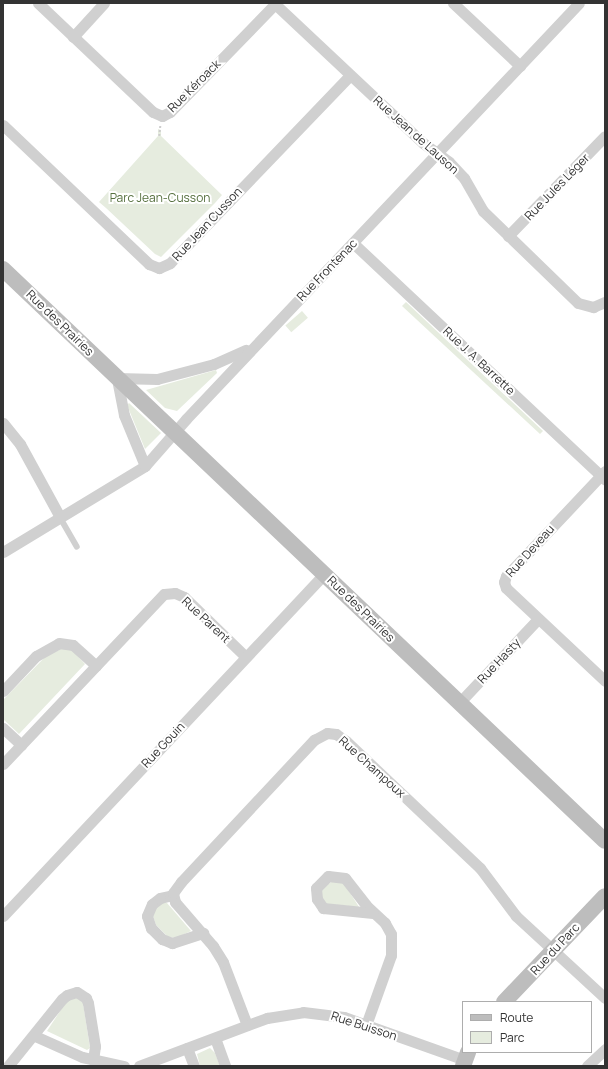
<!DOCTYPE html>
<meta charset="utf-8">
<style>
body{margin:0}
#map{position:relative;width:608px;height:1069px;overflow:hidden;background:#fff;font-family:Manrope,sans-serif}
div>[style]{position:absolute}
.green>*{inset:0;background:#e6ecdf;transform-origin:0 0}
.path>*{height:1.5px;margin-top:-0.75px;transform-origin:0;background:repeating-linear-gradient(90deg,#cdcdcd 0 2px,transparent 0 4px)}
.lane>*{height:5.5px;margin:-2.75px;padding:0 2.75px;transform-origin:2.75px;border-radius:2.75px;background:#d0d0d0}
.street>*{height:11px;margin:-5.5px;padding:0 5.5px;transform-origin:5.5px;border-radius:5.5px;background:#d0d0d0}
.secondary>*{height:16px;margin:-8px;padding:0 8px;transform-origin:8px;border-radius:8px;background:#bdbdbd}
span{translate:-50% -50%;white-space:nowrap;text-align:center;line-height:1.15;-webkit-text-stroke:4px #fff;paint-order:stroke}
.street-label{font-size:12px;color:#333}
.park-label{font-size:12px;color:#56703f}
.frame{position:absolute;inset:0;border:4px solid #333;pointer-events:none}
.legend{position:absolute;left:462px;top:1001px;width:130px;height:52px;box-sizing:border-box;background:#fff;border:1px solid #adadad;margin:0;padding:5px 7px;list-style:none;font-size:12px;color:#333}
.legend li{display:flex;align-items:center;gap:8px;height:20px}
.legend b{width:20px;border:1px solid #adadad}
</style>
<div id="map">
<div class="green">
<div style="clip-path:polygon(158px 129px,161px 130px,161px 136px,222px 195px,215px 203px,221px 209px,215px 203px,161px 257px,155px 254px,106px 208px,99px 216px,106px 208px,99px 202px,158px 136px)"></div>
<div style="clip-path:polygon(406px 302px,543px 431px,540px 434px,402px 306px)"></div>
<div style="left:302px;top:311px;width:9px;height:22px;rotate:49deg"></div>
<div style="clip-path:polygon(216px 370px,217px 373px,177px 411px,165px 408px,146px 390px)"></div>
<div style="clip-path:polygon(129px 403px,161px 433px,145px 449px,127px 405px)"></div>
<div style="clip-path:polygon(63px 648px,73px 651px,85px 664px,19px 734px,3px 719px,3px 700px,45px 657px)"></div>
<div style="clip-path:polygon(333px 881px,343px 882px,359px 907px,327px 904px,322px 899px,322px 888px)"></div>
<div style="clip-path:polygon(163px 902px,167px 903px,191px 931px,176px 938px,168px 937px,156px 925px,153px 916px,155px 908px)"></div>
<div style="clip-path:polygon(78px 998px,83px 1003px,90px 1048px,87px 1050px,47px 1031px,68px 999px)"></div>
<div style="clip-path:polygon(210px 1048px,215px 1053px,220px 1066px,200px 1066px,197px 1054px)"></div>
</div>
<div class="path">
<div style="left:159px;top:136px;width:10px;rotate:-84deg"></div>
</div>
<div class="lane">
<div style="left:60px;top:517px;width:34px;rotate:60deg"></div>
</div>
<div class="street">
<div style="left:38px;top:3px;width:158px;rotate:43.5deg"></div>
<div style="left:153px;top:112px;width:10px;rotate:24deg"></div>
<div style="left:162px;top:116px;width:9px;rotate:-27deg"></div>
<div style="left:170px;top:112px;width:152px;rotate:-45.8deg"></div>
<div style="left:453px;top:3px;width:92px;rotate:43.2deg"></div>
<div style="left:275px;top:4px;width:203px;rotate:43.2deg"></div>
<div style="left:423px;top:143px;width:32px;rotate:36deg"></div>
<div style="left:449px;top:162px;width:22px;rotate:47deg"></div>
<div style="left:464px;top:178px;width:38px;rotate:60deg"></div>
<div style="left:483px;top:211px;width:132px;rotate:44.1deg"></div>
<div style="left:578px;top:303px;width:16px;rotate:15deg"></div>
<div style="left:593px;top:307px;width:13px;rotate:-23deg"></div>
<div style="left:73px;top:37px;width:46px;rotate:-47.6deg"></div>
<div style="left:3px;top:125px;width:202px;rotate:43.6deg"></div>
<div style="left:149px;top:264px;width:11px;rotate:22deg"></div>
<div style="left:159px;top:268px;width:12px;rotate:-24deg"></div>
<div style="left:170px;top:263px;width:260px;rotate:-46.2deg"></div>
<div style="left:508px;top:236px;width:139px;rotate:-45.9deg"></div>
<div style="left:353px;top:243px;width:346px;rotate:43.2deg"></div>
<div style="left:3px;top:423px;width:27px;rotate:51deg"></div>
<div style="left:20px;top:444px;width:83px;rotate:61.3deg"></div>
<div style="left:145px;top:466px;width:55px;rotate:-112.4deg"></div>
<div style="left:124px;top:415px;width:38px;rotate:-101deg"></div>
<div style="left:117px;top:378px;width:40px;rotate:1.4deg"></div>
<div style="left:157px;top:379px;width:59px;rotate:-14.7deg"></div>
<div style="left:214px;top:364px;width:35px;rotate:-24deg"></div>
<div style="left:605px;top:471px;width:144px;rotate:133.3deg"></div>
<div style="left:506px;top:576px;width:6px;rotate:108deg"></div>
<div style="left:504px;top:582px;width:6px;rotate:72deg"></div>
<div style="left:506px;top:588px;width:136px;rotate:43.2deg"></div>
<div style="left:3px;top:552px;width:166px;rotate:-31.2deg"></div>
<div style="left:145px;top:466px;width:62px;rotate:-48.9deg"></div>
<div style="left:186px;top:419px;width:572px;rotate:-46.63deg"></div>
<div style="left:3px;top:691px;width:48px;rotate:-46.7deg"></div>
<div style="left:36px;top:656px;width:26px;rotate:-29deg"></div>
<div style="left:59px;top:643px;width:14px;rotate:8deg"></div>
<div style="left:73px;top:645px;width:31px;rotate:42deg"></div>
<div style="left:459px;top:703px;width:115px;rotate:-46.8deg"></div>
<div style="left:3px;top:728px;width:25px;rotate:43deg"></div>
<div style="left:3px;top:764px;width:234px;rotate:-46.6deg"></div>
<div style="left:164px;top:594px;width:11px;rotate:-5deg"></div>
<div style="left:175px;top:593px;width:10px;rotate:24deg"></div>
<div style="left:184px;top:597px;width:86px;rotate:44.1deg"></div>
<div style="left:173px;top:895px;width:13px;rotate:167deg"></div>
<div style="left:160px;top:898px;width:10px;rotate:143deg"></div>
<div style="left:152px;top:904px;width:13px;rotate:113deg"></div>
<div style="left:147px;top:916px;width:13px;rotate:72deg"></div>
<div style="left:151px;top:928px;width:16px;rotate:45deg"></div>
<div style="left:162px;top:939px;width:11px;rotate:22deg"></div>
<div style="left:172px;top:943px;width:33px;rotate:-18deg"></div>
<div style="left:3px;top:916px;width:469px;rotate:-46.8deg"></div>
<div style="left:247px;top:1025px;width:67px;rotate:-110.9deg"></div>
<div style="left:223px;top:962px;width:19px;rotate:-122deg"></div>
<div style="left:213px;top:946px;width:58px;rotate:-130.8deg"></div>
<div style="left:175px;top:902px;width:9px;rotate:-103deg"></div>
<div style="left:173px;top:893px;width:14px;rotate:-54deg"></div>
<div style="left:181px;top:882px;width:195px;rotate:-46.9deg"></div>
<div style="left:314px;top:740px;width:15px;rotate:-28deg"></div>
<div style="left:327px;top:733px;width:9px;rotate:6deg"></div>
<div style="left:336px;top:734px;width:12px;rotate:35deg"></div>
<div style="left:346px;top:741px;width:185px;rotate:43.5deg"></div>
<div style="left:480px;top:868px;width:60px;rotate:53.1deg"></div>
<div style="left:516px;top:916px;width:121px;rotate:42.7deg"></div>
<div style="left:366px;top:1025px;width:74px;rotate:-70.3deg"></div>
<div style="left:391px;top:955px;width:21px;rotate:-90deg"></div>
<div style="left:391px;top:934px;width:13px;rotate:-119deg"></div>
<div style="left:385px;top:923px;width:26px;rotate:-137deg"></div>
<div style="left:366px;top:905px;width:34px;rotate:-128deg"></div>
<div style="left:345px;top:878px;width:17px;rotate:-173deg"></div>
<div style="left:328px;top:876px;width:17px;rotate:135deg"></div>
<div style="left:316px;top:888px;width:11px;rotate:85deg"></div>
<div style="left:317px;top:899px;width:11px;rotate:56deg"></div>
<div style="left:323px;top:908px;width:50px;rotate:5.7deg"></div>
<div style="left:35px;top:1036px;width:51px;rotate:24.1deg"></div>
<div style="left:82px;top:1057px;width:43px;rotate:12.1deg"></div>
<div style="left:215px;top:1038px;width:30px;rotate:70deg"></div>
<div style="left:187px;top:1048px;width:19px;rotate:69deg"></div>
<div style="left:8px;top:1066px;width:86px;rotate:-51.1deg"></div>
<div style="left:62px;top:999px;width:6px;rotate:-39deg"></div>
<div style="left:67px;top:995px;width:10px;rotate:-17deg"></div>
<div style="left:77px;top:992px;width:11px;rotate:34deg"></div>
<div style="left:86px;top:998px;width:5px;rotate:68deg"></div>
<div style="left:88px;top:1003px;width:44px;rotate:80.8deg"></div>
<div style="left:95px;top:1046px;width:14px;rotate:98deg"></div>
<div style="left:139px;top:1066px;width:137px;rotate:-20.6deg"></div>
<div style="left:267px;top:1018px;width:36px;rotate:-9deg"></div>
<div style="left:303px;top:1012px;width:41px;rotate:7deg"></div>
<div style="left:344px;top:1017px;width:128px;rotate:19.6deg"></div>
<div style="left:587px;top:1066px;width:25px;rotate:-43deg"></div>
</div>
<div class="secondary">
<div style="left:3px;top:269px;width:830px;rotate:43.54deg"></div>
<div style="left:504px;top:1002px;width:146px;rotate:-46.4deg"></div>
<div style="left:463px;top:1066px;width:15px;rotate:-70deg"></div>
</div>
<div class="street-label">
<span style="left:194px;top:86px;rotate:-45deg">Rue Kéroack</span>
<span style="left:416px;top:135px;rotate:42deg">Rue Jean de Lauson</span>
<span style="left:557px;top:187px;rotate:-46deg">Rue Jules Léger</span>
<span style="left:207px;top:224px;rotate:-47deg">Rue Jean Cusson</span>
<span style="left:327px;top:270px;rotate:-46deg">Rue Frontenac</span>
<span style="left:60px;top:323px;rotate:44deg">Rue des Prairies</span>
<span style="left:479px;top:361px;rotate:43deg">Rue J. A. Barrette</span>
<span style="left:530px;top:551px;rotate:-48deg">Rue Deveau</span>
<span style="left:361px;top:609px;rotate:44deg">Rue des Prairies</span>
<span style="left:206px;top:620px;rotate:43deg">Rue Parent</span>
<span style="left:499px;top:661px;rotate:-47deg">Rue Hasty</span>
<span style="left:163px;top:745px;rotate:-47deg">Rue Gouin</span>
<span style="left:372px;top:767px;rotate:42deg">Rue Champoux</span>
<span style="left:555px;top:949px;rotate:-47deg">Rue du Parc</span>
<span style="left:364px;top:1026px;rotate:18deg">Rue Buisson</span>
</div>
<div class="park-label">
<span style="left:160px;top:198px">Parc Jean-Cusson</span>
</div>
<div class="frame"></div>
<ul class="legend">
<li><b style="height:5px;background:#bdbdbd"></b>Route</li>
<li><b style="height:11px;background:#e6ecdf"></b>Parc</li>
</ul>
</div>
